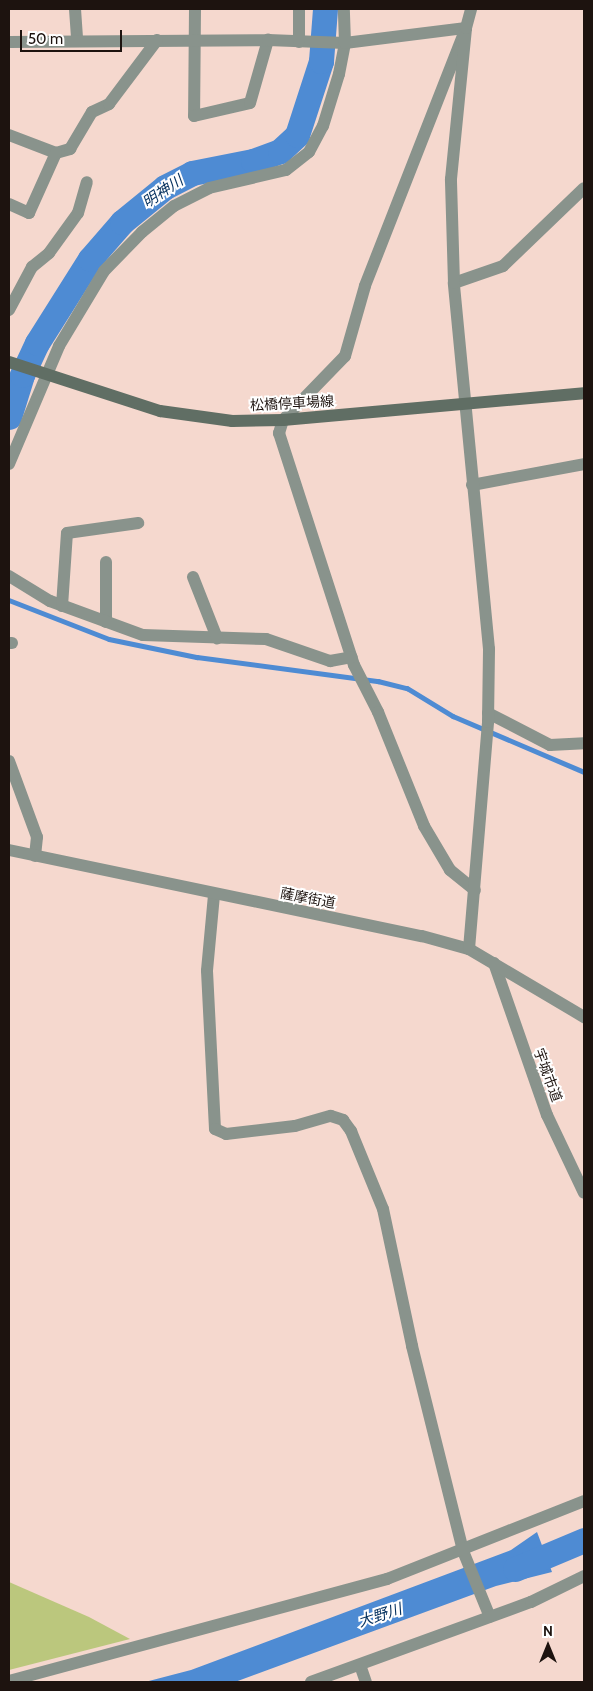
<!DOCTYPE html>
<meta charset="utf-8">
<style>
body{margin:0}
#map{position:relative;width:593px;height:1691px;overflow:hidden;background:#f5d8ce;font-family:Cabin,"Noto Sans JP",sans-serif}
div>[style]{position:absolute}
.green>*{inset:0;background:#bbc77d}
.water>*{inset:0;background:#4e8bd3}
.stream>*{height:4.5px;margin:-2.25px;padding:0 2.25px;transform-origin:2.25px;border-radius:2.25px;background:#4e8bd3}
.river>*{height:25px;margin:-12.5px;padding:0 12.5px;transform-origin:12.5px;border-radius:12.5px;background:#4e8bd3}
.minor>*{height:12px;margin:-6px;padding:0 6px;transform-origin:6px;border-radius:6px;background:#89938c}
.tertiary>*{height:12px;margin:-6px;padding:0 6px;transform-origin:6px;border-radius:6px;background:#89938c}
.secondary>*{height:12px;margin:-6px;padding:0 6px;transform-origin:6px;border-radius:6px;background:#606e64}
span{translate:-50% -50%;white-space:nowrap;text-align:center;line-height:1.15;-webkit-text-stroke:4px #fff;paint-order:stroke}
.street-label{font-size:14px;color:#1d130f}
.water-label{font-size:15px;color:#032f5d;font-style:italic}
.frame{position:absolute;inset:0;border:10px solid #1d130f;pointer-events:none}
.north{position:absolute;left:523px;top:1621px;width:50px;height:50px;-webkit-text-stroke:4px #fff;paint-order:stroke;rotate:0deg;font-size:14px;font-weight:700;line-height:20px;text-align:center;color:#1d130f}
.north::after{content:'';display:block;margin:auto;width:18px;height:22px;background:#1d130f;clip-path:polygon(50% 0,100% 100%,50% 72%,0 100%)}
.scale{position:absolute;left:20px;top:30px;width:102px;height:22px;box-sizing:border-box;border:2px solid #1d130f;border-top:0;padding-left:6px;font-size:15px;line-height:18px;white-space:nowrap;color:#1d130f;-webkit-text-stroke:4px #fff;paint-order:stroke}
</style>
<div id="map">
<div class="green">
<div style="clip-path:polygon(9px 1582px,89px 1617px,130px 1639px,9px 1670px)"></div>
</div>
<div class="water">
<div style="clip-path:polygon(537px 1532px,552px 1572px,496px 1586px,235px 1682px,145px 1682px,191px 1670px,511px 1550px)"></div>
</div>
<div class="stream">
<div style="left:9px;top:600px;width:107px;rotate:21.3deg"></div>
<div style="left:109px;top:639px;width:90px;rotate:11.6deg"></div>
<div style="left:197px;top:657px;width:183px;rotate:7.6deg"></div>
<div style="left:378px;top:681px;width:30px;rotate:14deg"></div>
<div style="left:407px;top:688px;width:54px;rotate:31.3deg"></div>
<div style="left:453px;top:716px;width:142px;rotate:23.1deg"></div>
</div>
<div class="river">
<div style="left:9px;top:417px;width:44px;rotate:-72.8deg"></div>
<div style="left:22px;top:375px;width:35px;rotate:-65deg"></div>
<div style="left:37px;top:343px;width:99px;rotate:-57.8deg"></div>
<div style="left:90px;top:259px;width:49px;rotate:-49.1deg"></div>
<div style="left:122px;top:222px;width:55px;rotate:-39.1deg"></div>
<div style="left:165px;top:187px;width:30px;rotate:-27deg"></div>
<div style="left:192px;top:173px;width:62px;rotate:-11.1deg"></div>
<div style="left:253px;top:161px;width:29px;rotate:-20deg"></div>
<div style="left:280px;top:151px;width:23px;rotate:-43deg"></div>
<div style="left:297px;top:135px;width:78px;rotate:-72deg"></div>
<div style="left:321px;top:61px;width:52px;rotate:-85.6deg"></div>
<div style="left:515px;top:1569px;width:75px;rotate:-22.8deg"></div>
</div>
<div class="minor">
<div style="left:75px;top:9px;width:32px;rotate:86deg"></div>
<div style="left:195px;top:9px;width:107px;rotate:90.5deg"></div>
<div style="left:194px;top:116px;width:57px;rotate:-13.1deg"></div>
<div style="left:250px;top:103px;width:66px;rotate:-74.1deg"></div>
<div style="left:9px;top:42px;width:259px;rotate:-0.4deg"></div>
<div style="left:268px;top:40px;width:77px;rotate:2.2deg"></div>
<div style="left:345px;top:43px;width:122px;rotate:-7.1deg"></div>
<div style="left:466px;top:28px;width:277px;rotate:111.4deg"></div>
<div style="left:365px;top:286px;width:73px;rotate:105.9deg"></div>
<div style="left:345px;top:356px;width:89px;rotate:134.1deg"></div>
<div style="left:283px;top:420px;width:14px;rotate:107deg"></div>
<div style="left:279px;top:433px;width:244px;rotate:72.1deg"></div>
<div style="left:354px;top:665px;width:53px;rotate:62.9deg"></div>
<div style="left:378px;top:712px;width:123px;rotate:68deg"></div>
<div style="left:424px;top:826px;width:51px;rotate:59.4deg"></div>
<div style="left:450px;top:870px;width:32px;rotate:39deg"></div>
<div style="left:299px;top:42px;width:33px;rotate:-90deg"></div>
<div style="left:9px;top:135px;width:50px;rotate:21deg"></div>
<div style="left:56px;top:153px;width:15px;rotate:-16deg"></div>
<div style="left:70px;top:149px;width:43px;rotate:-59.3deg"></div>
<div style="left:92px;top:112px;width:19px;rotate:-25deg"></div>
<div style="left:109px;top:104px;width:80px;rotate:-53.1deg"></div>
<div style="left:9px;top:204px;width:22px;rotate:24deg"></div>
<div style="left:29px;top:213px;width:66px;rotate:-65.8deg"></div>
<div style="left:454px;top:283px;width:52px;rotate:-19.1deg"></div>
<div style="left:503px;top:266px;width:112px;rotate:-43.9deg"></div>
<div style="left:9px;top:310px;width:49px;rotate:-61.9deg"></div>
<div style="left:32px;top:267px;width:22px;rotate:-39deg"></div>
<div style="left:49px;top:253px;width:49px;rotate:-54.1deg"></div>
<div style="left:78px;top:213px;width:32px;rotate:-74deg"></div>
<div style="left:9px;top:464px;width:128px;rotate:-67deg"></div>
<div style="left:59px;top:346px;width:87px;rotate:-59deg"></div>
<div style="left:104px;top:271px;width:54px;rotate:-45.7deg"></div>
<div style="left:142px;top:232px;width:41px;rotate:-39.1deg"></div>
<div style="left:174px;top:206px;width:39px;rotate:-27deg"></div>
<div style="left:209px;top:188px;width:79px;rotate:-13.2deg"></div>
<div style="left:286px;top:170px;width:29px;rotate:-38deg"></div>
<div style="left:309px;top:152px;width:30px;rotate:-62deg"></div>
<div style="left:323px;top:126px;width:54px;rotate:-72.9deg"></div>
<div style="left:339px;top:74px;width:32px;rotate:-79deg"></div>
<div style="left:345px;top:43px;width:34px;rotate:-92deg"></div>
<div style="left:472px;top:485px;width:114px;rotate:-10.6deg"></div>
<div style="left:106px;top:562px;width:60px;rotate:90deg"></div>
<div style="left:9px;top:576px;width:48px;rotate:31.4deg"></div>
<div style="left:50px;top:601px;width:99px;rotate:20.1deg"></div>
<div style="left:143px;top:635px;width:123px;rotate:1.9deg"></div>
<div style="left:266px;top:639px;width:68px;rotate:19deg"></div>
<div style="left:330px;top:661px;width:22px;rotate:-10deg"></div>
<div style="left:193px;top:577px;width:66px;rotate:68.5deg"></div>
<div style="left:62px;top:606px;width:73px;rotate:-86.1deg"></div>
<div style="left:67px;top:533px;width:72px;rotate:-8deg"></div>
<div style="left:9px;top:643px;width:3px"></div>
<div style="left:488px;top:713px;width:70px;rotate:27.3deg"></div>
<div style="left:550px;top:745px;width:34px;rotate:-3deg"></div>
<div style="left:9px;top:761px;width:81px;rotate:69.8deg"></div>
<div style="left:37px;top:837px;width:19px;rotate:96deg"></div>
<div style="left:214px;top:895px;width:76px;rotate:95.3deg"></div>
<div style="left:207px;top:971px;width:158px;rotate:87.1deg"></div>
<div style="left:215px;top:1129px;width:12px;rotate:24deg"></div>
<div style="left:226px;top:1134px;width:69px;rotate:-6.6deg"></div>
<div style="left:295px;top:1126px;width:37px;rotate:-16deg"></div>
<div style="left:331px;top:1116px;width:13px;rotate:18deg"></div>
<div style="left:343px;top:1120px;width:14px;rotate:54deg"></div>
<div style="left:351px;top:1131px;width:84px;rotate:67.7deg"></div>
<div style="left:383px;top:1209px;width:140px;rotate:78deg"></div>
<div style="left:412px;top:1346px;width:211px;rotate:76deg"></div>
<div style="left:463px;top:1551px;width:71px;rotate:67.8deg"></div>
<div style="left:494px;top:963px;width:161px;rotate:70.8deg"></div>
<div style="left:547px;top:1115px;width:86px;rotate:64.6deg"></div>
<div style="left:360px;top:1665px;width:18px;rotate:71deg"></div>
<div style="left:9px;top:1681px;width:392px;rotate:-15.1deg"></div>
<div style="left:387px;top:1579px;width:212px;rotate:-21.6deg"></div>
<div style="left:311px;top:1682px;width:234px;rotate:-20deg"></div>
<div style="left:531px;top:1602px;width:59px;rotate:-26.1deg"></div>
</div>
<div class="tertiary">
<div style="left:9px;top:850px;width:422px;rotate:11.8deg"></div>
<div style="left:422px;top:936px;width:49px;rotate:15.5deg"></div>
<div style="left:469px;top:949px;width:134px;rotate:30.6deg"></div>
<div style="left:469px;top:949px;width:228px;rotate:-85.2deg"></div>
<div style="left:488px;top:722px;width:73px;rotate:-89.2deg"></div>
<div style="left:489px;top:649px;width:368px;rotate:-95.5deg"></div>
<div style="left:454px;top:283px;width:104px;rotate:-91.7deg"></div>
<div style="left:451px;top:179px;width:152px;rotate:-84.3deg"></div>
<div style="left:466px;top:28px;width:20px;rotate:-75deg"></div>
</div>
<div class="secondary">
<div style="left:9px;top:362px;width:159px;rotate:18deg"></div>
<div style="left:160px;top:411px;width:73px;rotate:7.9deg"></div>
<div style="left:232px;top:421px;width:51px;rotate:-1.1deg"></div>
<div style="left:283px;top:420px;width:302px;rotate:-5.1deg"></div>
</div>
<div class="street-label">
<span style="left:292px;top:403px;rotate:-3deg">松橋停車場線</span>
<span style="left:308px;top:898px;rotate:11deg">薩摩街道</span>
<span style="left:548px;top:1075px;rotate:70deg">宇城市道</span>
</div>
<div class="water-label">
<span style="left:163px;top:192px;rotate:-34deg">明神川</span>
<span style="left:380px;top:1616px;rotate:-18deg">大野川</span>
</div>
<div class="frame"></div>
<div class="north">N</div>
<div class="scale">50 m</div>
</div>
